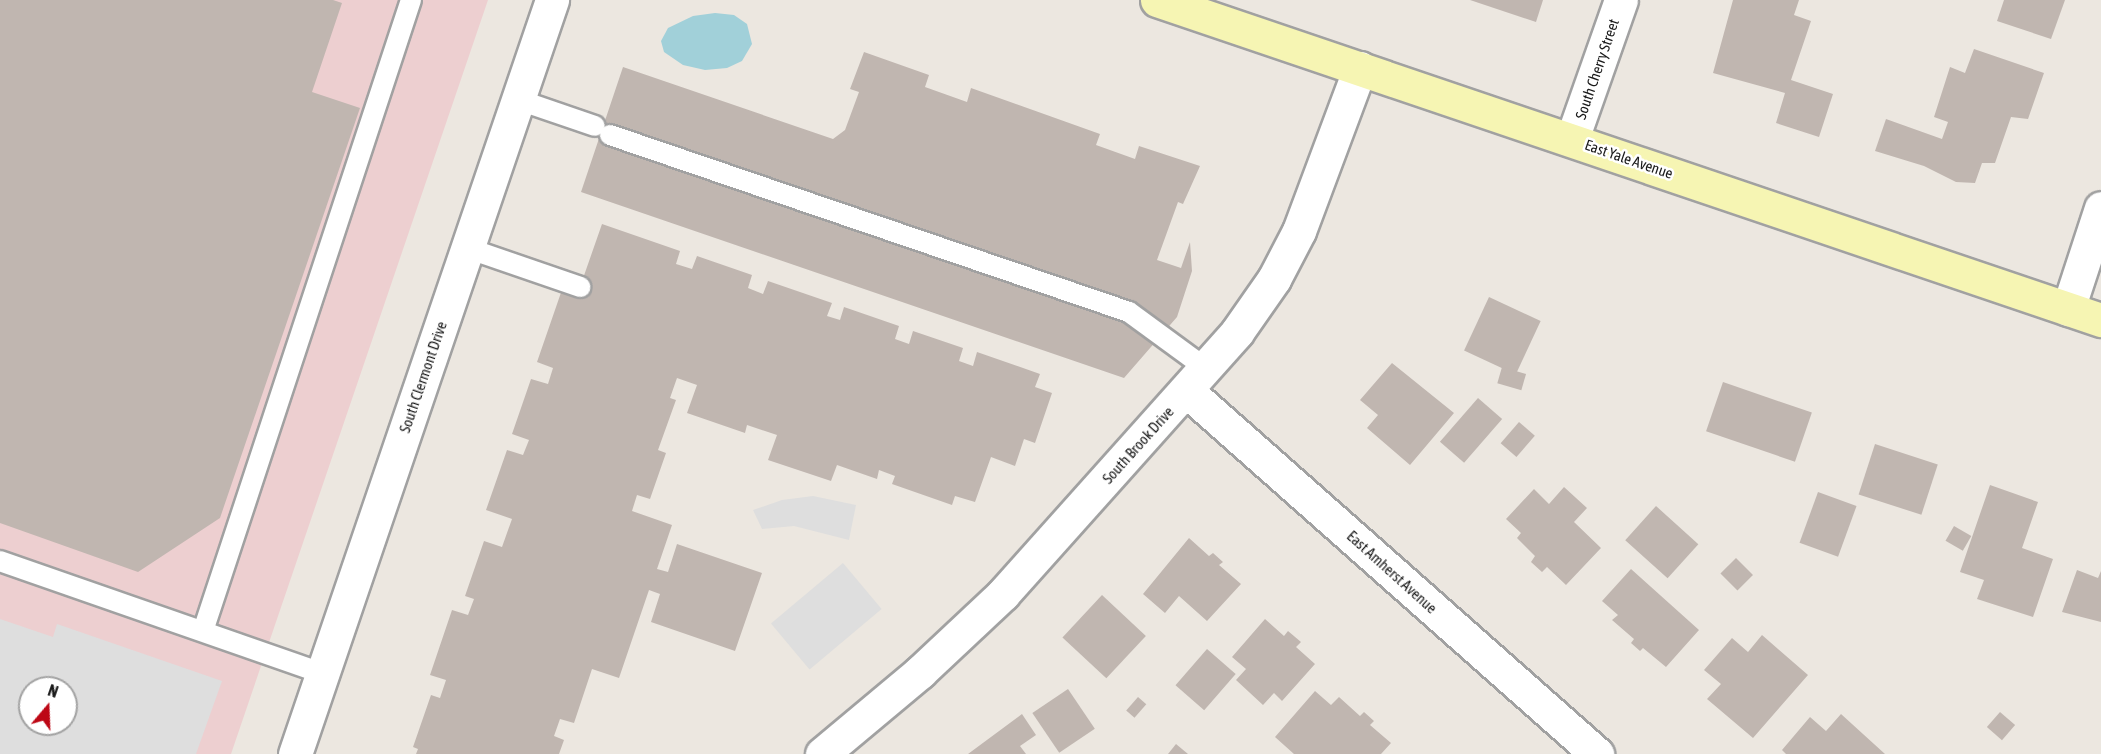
<!DOCTYPE html>
<style>
body{margin:0}
#map{position:relative;width:2101px;height:754px;overflow:hidden;background:#ece7e0;font-family:"Asap Condensed",sans-serif}
div>[style]{position:absolute}
.commercial>*{inset:0;background:#edcfd0}
.parking>*{inset:0;background:#dedede;transform-origin:0 0}
.water>*{inset:0;background:#a1d0d9}
.building>*{inset:0;background:#c0b6b0;transform-origin:0 0}
.roads{filter:drop-shadow(2px 0 #a1a1a1) drop-shadow(-2px 0 #a1a1a1) drop-shadow(0 2px #a1a1a1) drop-shadow(0 -2px #a1a1a1)}
.service>*{height:20px;margin:-10px;padding:0 10px;transform-origin:10px;border-radius:10px;background:#fff}
.minor>*{height:33px;margin:-16.5px;padding:0 16.5px;transform-origin:16.5px;border-radius:16.5px;background:#fff}
.secondary>*{height:33px;margin:-16.5px;padding:0 16.5px;transform-origin:16.5px;border-radius:16.5px;background:#f6f5b3}
span{translate:-50% -50%;white-space:nowrap;text-align:center;line-height:1.15;-webkit-text-stroke:5px #fff;paint-order:stroke}
.street-label{font-size:15px;color:#1a1a1a}
.north{position:absolute;left:18px;top:676px;width:60px;height:60px;box-sizing:border-box;background:#fff;border:2px solid #a3a3a3;border-radius:50%;rotate:19deg;font-size:16px;font-weight:700;line-height:24px;text-align:center;color:#1a1a1a}
.north::after{content:'';display:block;margin:auto;width:21px;height:27px;background:#bd0715;clip-path:polygon(50% 0,100% 100%,50% 72%,0 100%)}
</style>
<div id="map">
<div class="commercial">
<div style="clip-path:polygon(evenodd,0 0,488px 0,231px 754px,0 754px,0 0,30px 688px,66px 688px,66px 724px,30px 724px,30px 688px)"></div>
</div>
<div class="parking">
<div style="clip-path:polygon(813px 496px,856px 505px,849px 540px,794px 526px,762px 529px,753px 510px,782px 500px)"></div>
<div style="left:843px;top:563px;width:60px;height:94px;rotate:50deg"></div>
<div style="clip-path:polygon(evenodd,0 619px,53px 637px,57px 624px,222px 681px,196px 754px,0 754px,0 619px,30px 688px,66px 688px,66px 724px,30px 724px,30px 688px)"></div>
</div>
<div class="water">
<div style="clip-path:polygon(715px 13px,734px 15px,747px 24px,752px 44px,742px 61px,727px 68px,705px 70px,683px 65px,664px 52px,661px 41px,668px 28px,693px 16px)"></div>
</div>
<div class="building">
<div style="clip-path:polygon(0 0,333px 0,342px 3px,312px 92px,360px 108px,220px 518px,138px 572px,0 523px)"></div>
<div style="clip-path:polygon(1470px 0,1543px 0,1536px 22px)"></div>
<div style="clip-path:polygon(1733px 0,1799px 0,1794px 15px,1811px 21px,1791px 80px,1833px 94px,1819px 137px,1776px 123px,1785px 93px,1713px 73px)"></div>
<div style="clip-path:polygon(2004px 0,2065px 0,2051px 39px,1997px 21px)"></div>
<div style="clip-path:polygon(1974px 49px,2044px 73px,2028px 119px,2011px 117px,1995px 163px,1982px 163px,1975px 183px,1956px 182px,1924px 166px,1875px 151px,1886px 119px,1942px 139px,1948px 122px,1934px 117px,1950px 67px,1965px 73px)"></div>
<div style="clip-path:polygon(864px 52px,929px 75px,925px 87px,967px 102px,971px 88px,1100px 134px,1096px 145px,1135px 159px,1139px 146px,1200px 166px,1183px 204px,1178px 202px,1157px 260px,1181px 268px,1190px 242px,1192px 271px,1177px 317px,1124px 378px,581px 192px,623px 67px,833px 139px,845px 130px,859px 92px,850px 89px)"></div>
<div style="clip-path:polygon(602px 224px,680px 251px,676px 264px,692px 269px,697px 256px,752px 275px,748px 288px,763px 294px,768px 281px,832px 303px,827px 316px,840px 320px,844px 307px,899px 326px,895px 339px,909px 344px,913px 331px,963px 348px,959px 361px,973px 366px,977px 352px,1040px 374px,1035px 387px,1052px 393px,1035px 443px,1024px 439px,1015px 466px,991px 457px,975px 502px,955px 496px,952px 505px,892px 484px,895px 476px,879px 470px,877px 479px,837px 465px,831px 481px,768px 460px,777px 435px,747px 425px,745px 433px,687px 413px,697px 385px,677px 378px,670px 398px,676px 400px,658px 450px,666px 453px,650px 499px,637px 495px,632px 511px,672px 525px,657px 569px,668px 572px,677px 544px,762px 573px,735px 651px,651px 622px,660px 594px,649px 590px,619px 678px,592px 669px,574px 723px,560px 719px,554px 736px,564px 740px,559px 754px,416px 754px,418px 749px,413px 747px,431px 695px,440px 698px,446px 680px,430px 675px,452px 610px,468px 615px,474px 599px,465px 596px,484px 541px,502px 547px,512px 519px,486px 510px,507px 450px,523px 455px,529px 440px,512px 434px,531px 379px,548px 384px,553px 368px,537px 362px,565px 281px,580px 287px)"></div>
<div style="left:1489px;top:297px;width:57px;height:59px;rotate:25deg"></div>
<div style="clip-path:polygon(1392px 363px,1454px 413px,1410px 465px,1367px 428px,1378px 415px,1360px 400px)"></div>
<div style="left:1502px;top:367px;width:25px;height:17px;rotate:16deg"></div>
<div style="left:1723px;top:382px;width:94px;height:52px;rotate:19deg"></div>
<div style="left:1478px;top:398px;width:32px;height:58px;rotate:41deg"></div>
<div style="left:1519px;top:422px;width:21px;height:28px;rotate:41deg"></div>
<div style="left:1875px;top:444px;width:66px;height:53px;rotate:18deg"></div>
<div style="clip-path:polygon(1990px 485px,2038px 502px,2022px 548px,2053px 559px,2033px 617px,1977px 599px,1984px 580px,1960px 572px)"></div>
<div style="clip-path:polygon(1564px 487px,1587px 508px,1574px 522px,1601px 548px,1566px 585px,1547px 567px,1542px 572px,1531px 562px,1535px 556px,1517px 538px,1521px 533px,1506px 519px,1534px 489px,1549px 504px)"></div>
<div style="left:1818px;top:492px;width:41px;height:54px;rotate:20deg"></div>
<div style="left:1656px;top:506px;width:57px;height:46px;rotate:42deg"></div>
<div style="left:1954px;top:526px;width:20px;height:17px;rotate:30deg"></div>
<div style="clip-path:polygon(1189px 538px,1209px 556px,1213px 553px,1223px 562px,1219px 565px,1241px 584px,1207px 621px,1179px 596px,1165px 613px,1143px 594px)"></div>
<div style="left:1736px;top:558px;width:24px;height:22px;rotate:45deg"></div>
<div style="clip-path:polygon(1631px 569px,1699px 630px,1666px 667px,1643px 648px,1640px 651px,1631px 643px,1634px 639px,1612px 620px,1618px 615px,1602px 601px)"></div>
<div style="clip-path:polygon(2077px 570px,2098px 578px,2101px 571px,2101px 622px,2062px 612px)"></div>
<div style="left:1102px;top:595px;width:60px;height:58px;rotate:43deg"></div>
<div style="clip-path:polygon(1265px 619px,1284px 636px,1288px 631px,1301px 642px,1296px 647px,1315px 664px,1282px 701px,1274px 693px,1263px 705px,1236px 680px,1246px 669px,1232px 657px)"></div>
<div style="clip-path:polygon(1762px 635px,1808px 675px,1753px 738px,1707px 699px,1721px 684px,1704px 670px,1732px 638px,1748px 652px)"></div>
<div style="left:1207px;top:649px;width:38px;height:48px;rotate:41deg"></div>
<div style="left:1068px;top:689px;width:48px;height:43px;rotate:56deg"></div>
<div style="clip-path:polygon(1315px 691px,1331px 705px,1339px 697px,1360px 716px,1364px 712px,1374px 721px,1370px 725px,1391px 743px,1381px 754px,1294px 754px,1275px 737px)"></div>
<div style="left:1138px;top:697px;width:11px;height:18px;rotate:41deg"></div>
<div style="left:2000px;top:712px;width:20px;height:20px;rotate:41deg"></div>
<div style="clip-path:polygon(1022px 714px,1036px 735px,1020px 746px,1026px 754px,968px 754px)"></div>
<div style="clip-path:polygon(1841px 714px,1885px 754px,1786px 754px,1782px 750px,1810px 717px,1826px 731px)"></div>
<div style="clip-path:polygon(1176px 744px,1188px 754px,1168px 754px)"></div>
</div>
<div class="roads">
<div class="service">
<div style="left:519px;top:100px;width:80px;rotate:18.9deg"></div>
<div style="left:610px;top:135px;width:548px;rotate:18.83deg"></div>
<div style="left:1129px;top:312px;width:97px;rotate:36.2deg"></div>
<div style="left:467px;top:248px;width:120px;rotate:19deg"></div>
<div style="left:0;top:561px;width:341px;rotate:19.2deg"></div>
<div style="left:203px;top:631px;width:664px;rotate:-71.76deg"></div>
</div>
<div class="minor">
<div style="left:1572px;top:139px;width:147px;rotate:-70.6deg"></div>
<div style="left:2068px;top:309px;width:106px;rotate:-71.9deg"></div>
<div style="left:1187px;top:391px;width:548px;rotate:41.52deg"></div>
<div style="left:295px;top:754px;width:797px;rotate:-71.18deg"></div>
<div style="left:822px;top:754px;width:128px;rotate:-39.9deg"></div>
<div style="left:920px;top:672px;width:114px;rotate:-43.2deg"></div>
<div style="left:1003px;top:594px;width:351px;rotate:-48.2deg"></div>
<div style="left:1237px;top:332px;width:65px;rotate:-55.1deg"></div>
<div style="left:1274px;top:279px;width:54px;rotate:-62.5deg"></div>
<div style="left:1299px;top:231px;width:174px;rotate:-69.5deg"></div>
</div>
<div class="secondary">
<div style="left:1157px;top:0;width:997px;rotate:18.73deg"></div>
</div>
</div>
<div class="street-label">
<span style="left:1597px;top:69px;rotate:-71deg">South Cherry Street</span>
<span style="left:1629px;top:159px;rotate:19deg">East Yale Avenue</span>
<span style="left:423px;top:377px;rotate:-71deg">South Clermont Drive</span>
<span style="left:1138px;top:445px;rotate:-48deg">South Brook Drive</span>
<span style="left:1392px;top:572px;rotate:42deg">East Amherst Avenue</span>
</div>
<div class="north">N</div>
</div>
